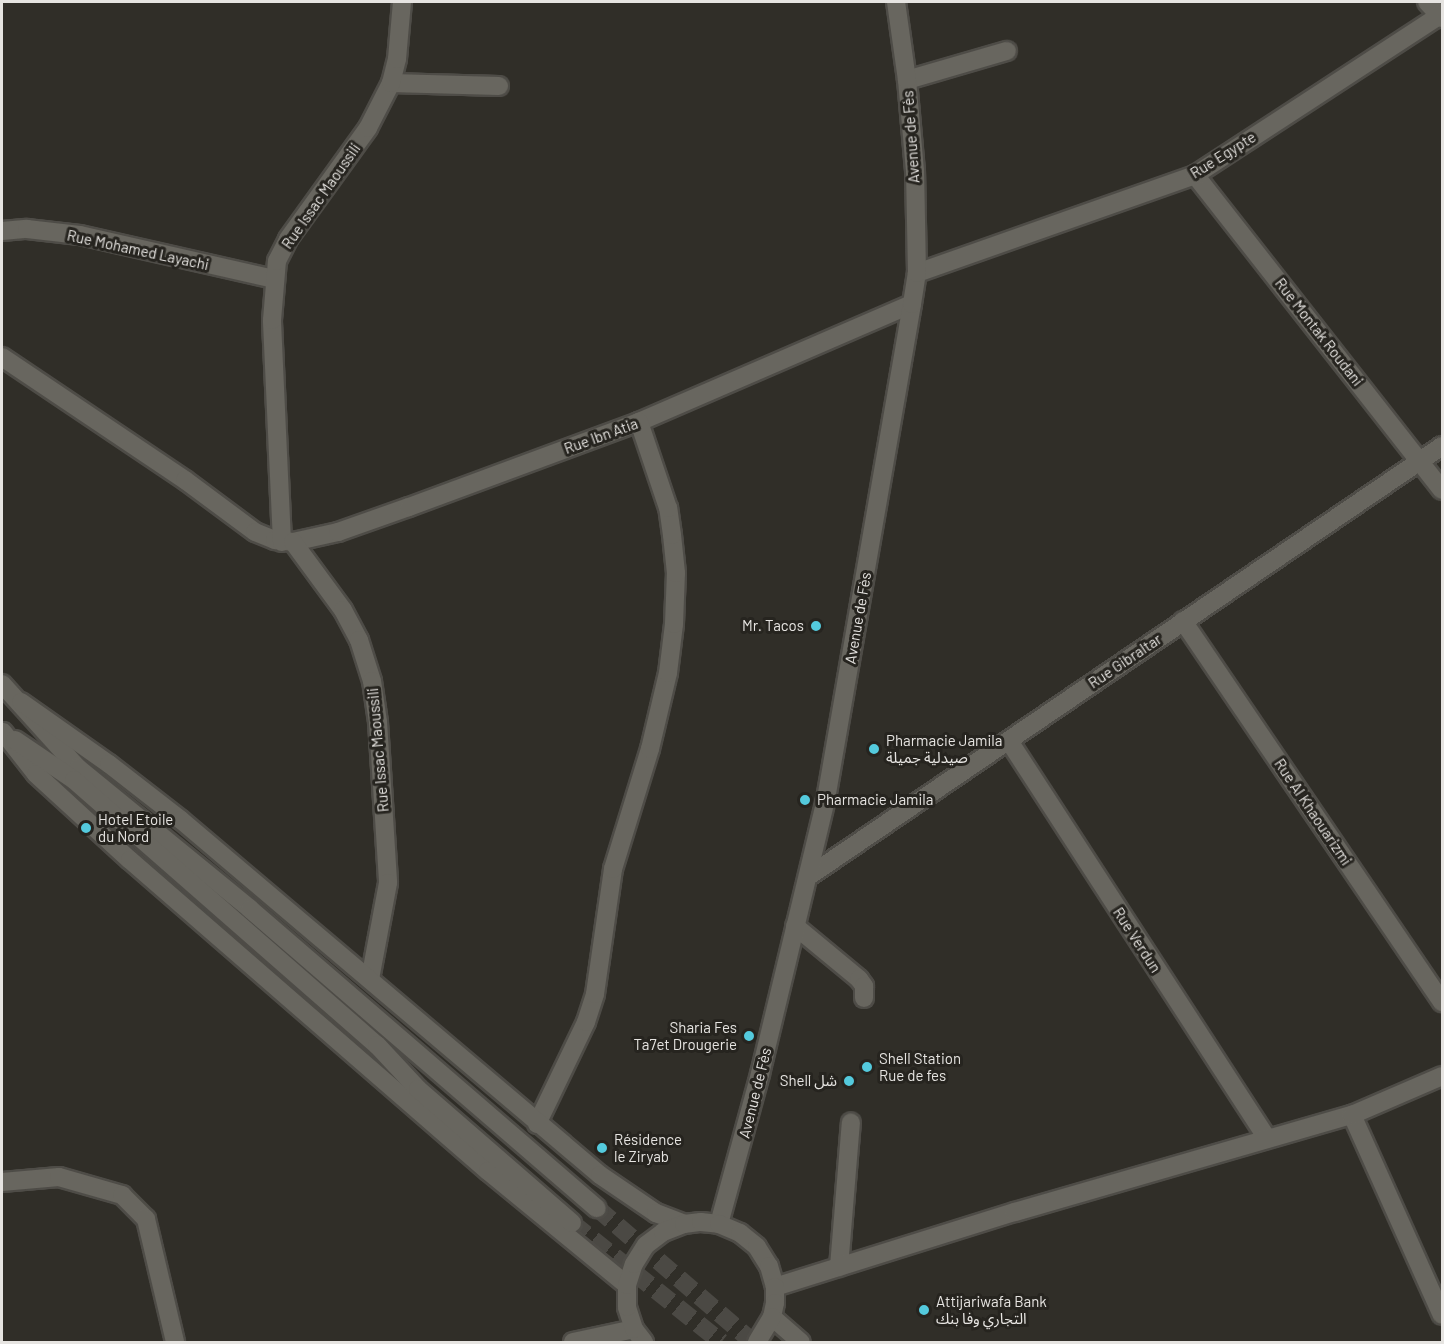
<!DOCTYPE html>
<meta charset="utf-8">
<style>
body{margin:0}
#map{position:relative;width:1444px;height:1344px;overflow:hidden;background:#302e28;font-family:Barlow,"Noto Sans Arabic",sans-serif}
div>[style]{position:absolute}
.secondary-tunnel>*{height:18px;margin-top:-9px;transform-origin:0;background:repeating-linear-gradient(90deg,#4b4944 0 18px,transparent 0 27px)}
.roads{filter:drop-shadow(2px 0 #4e4c47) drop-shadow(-2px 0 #4e4c47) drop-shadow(0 2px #4e4c47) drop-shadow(0 -2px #4e4c47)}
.lane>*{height:18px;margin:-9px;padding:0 9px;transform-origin:9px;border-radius:9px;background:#68665f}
.street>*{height:18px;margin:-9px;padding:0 9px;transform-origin:9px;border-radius:9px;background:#68665f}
.secondary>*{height:18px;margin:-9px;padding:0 9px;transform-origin:9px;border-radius:9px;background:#68665f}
.dots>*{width:16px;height:16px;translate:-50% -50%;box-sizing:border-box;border:3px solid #26241f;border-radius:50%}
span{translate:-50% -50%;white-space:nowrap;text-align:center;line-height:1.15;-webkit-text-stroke:6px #26241f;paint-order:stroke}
.street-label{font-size:15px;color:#e6e4e1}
.poi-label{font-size:15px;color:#e6e4e1}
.right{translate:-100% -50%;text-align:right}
.left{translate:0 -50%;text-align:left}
.frame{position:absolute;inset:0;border:3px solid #e6e4e1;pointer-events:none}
</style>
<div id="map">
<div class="secondary-tunnel">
<div style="left:597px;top:1208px;width:206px;rotate:40.7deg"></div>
<div style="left:572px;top:1223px;width:191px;rotate:38.6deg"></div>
</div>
<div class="roads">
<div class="lane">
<div style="left:907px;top:80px;width:104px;rotate:-16.2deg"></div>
<div style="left:795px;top:926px;width:83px;rotate:39.6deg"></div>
<div style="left:859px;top:979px;width:9px;rotate:54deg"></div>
<div style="left:864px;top:986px;width:12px;rotate:90deg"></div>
<div style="left:1352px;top:1115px;width:219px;rotate:65.8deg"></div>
<div style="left:839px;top:1267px;width:145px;rotate:-85.3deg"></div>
</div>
<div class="street">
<div style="left:1427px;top:2px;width:22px;rotate:47deg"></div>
<div style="left:391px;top:83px;width:108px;rotate:1.6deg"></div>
<div style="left:1195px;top:175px;width:400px;rotate:51.9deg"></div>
<div style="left:2px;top:231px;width:25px;rotate:-5deg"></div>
<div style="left:27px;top:229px;width:53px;rotate:6.5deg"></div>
<div style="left:80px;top:235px;width:199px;rotate:12.8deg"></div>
<div style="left:917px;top:273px;width:295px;rotate:-19.4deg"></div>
<div style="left:1195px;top:175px;width:293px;rotate:-33.1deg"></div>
<div style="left:2px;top:357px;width:220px;rotate:33.9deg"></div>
<div style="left:185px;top:480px;width:87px;rotate:36.6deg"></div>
<div style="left:255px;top:532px;width:22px;rotate:22deg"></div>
<div style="left:275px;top:540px;width:18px;rotate:6deg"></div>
<div style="left:293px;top:542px;width:46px;rotate:-12.5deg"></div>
<div style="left:338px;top:532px;width:75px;rotate:-19.4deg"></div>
<div style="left:409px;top:507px;width:245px;rotate:-20.3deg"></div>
<div style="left:639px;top:422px;width:297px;rotate:-23.4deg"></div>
<div style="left:282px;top:542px;width:222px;rotate:-92.6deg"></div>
<div style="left:272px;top:320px;width:59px;rotate:-85.2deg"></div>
<div style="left:277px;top:261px;width:25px;rotate:-63deg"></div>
<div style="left:288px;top:239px;width:137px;rotate:-54.2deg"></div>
<div style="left:368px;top:128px;width:51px;rotate:-62.9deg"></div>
<div style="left:391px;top:83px;width:25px;rotate:-76deg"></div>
<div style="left:397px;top:59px;width:57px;rotate:-85deg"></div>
<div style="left:293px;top:542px;width:84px;rotate:53.7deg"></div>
<div style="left:343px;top:610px;width:34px;rotate:62deg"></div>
<div style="left:359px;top:640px;width:43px;rotate:72.4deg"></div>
<div style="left:372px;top:681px;width:41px;rotate:81.7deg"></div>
<div style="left:378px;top:722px;width:161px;rotate:86.4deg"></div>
<div style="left:388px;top:883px;width:98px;rotate:100.6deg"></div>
<div style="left:1183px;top:621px;width:461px;rotate:55.8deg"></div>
<div style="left:1009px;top:741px;width:473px;rotate:57deg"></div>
<div style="left:809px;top:876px;width:765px;rotate:-34.19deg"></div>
<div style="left:537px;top:1124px;width:113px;rotate:-64.3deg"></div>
<div style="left:586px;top:1022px;width:29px;rotate:-72deg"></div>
<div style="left:595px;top:994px;width:126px;rotate:-81.8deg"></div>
<div style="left:613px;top:869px;width:126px;rotate:-72.9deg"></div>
<div style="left:650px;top:749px;width:78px;rotate:-76.7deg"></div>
<div style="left:668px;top:673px;width:49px;rotate:-83deg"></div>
<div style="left:674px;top:624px;width:51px;rotate:-87.8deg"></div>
<div style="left:676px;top:573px;width:38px;rotate:-96deg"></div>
<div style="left:672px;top:535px;width:27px;rotate:-98deg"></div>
<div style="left:668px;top:508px;width:91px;rotate:-108.6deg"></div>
<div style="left:2px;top:1182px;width:57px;rotate:-5deg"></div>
<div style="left:59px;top:1177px;width:66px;rotate:15.9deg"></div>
<div style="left:122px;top:1195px;width:34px;rotate:45deg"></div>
<div style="left:146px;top:1219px;width:126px;rotate:76.7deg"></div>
<div style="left:775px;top:1287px;width:251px;rotate:-17.4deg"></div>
<div style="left:1015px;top:1212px;width:351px;rotate:-16.1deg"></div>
<div style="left:1352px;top:1115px;width:98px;rotate:-23.4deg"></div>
</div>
<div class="secondary">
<div style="left:2px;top:684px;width:113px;rotate:47.9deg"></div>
<div style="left:78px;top:768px;width:222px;rotate:39.3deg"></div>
<div style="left:250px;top:909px;width:458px;rotate:40.8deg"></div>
<div style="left:21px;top:702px;width:108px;rotate:35.2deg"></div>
<div style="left:109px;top:764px;width:91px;rotate:37.9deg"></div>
<div style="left:181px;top:820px;width:549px;rotate:40.27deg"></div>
<div style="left:600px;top:1175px;width:68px;rotate:34.2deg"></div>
<div style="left:656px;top:1213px;width:30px;rotate:21deg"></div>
<div style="left:3px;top:732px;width:53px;rotate:51.8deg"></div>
<div style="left:36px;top:774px;width:127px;rotate:42.5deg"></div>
<div style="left:130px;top:860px;width:474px;rotate:41deg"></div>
<div style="left:488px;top:1171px;width:180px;rotate:39.4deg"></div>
<div style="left:15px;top:740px;width:71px;rotate:34.1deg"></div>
<div style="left:74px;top:780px;width:403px;rotate:41.2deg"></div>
<div style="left:377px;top:1045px;width:60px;rotate:47deg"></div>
<div style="left:418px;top:1089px;width:204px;rotate:41deg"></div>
<div style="left:719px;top:1224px;width:156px;rotate:-74.7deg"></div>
<div style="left:760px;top:1074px;width:283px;rotate:-76.5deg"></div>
<div style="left:826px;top:799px;width:502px;rotate:-80.14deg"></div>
<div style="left:912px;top:304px;width:31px;rotate:-81deg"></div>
<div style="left:917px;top:273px;width:102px;rotate:-91.1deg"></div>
<div style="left:915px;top:171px;width:91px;rotate:-95deg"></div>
<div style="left:907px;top:80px;width:79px;rotate:-98deg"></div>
<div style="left:772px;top:1317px;width:38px;rotate:41deg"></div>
<div style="left:573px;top:1342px;width:62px;rotate:-12deg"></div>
<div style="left:644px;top:1342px;width:16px;rotate:-128deg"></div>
<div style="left:634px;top:1329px;width:23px;rotate:-108deg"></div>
<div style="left:627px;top:1307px;width:22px;rotate:-90deg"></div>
<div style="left:627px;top:1285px;width:22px;rotate:-72deg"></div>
<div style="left:634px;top:1264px;width:22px;rotate:-58deg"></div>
<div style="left:646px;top:1245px;width:21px;rotate:-37deg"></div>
<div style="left:663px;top:1232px;width:22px;rotate:-21deg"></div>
<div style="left:684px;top:1224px;width:17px;rotate:-7deg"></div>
<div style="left:701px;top:1222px;width:18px;rotate:6deg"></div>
<div style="left:719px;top:1224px;width:23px;rotate:23deg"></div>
<div style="left:740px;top:1233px;width:22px;rotate:39deg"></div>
<div style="left:757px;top:1247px;width:22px;rotate:58deg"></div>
<div style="left:769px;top:1266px;width:22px;rotate:74deg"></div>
<div style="left:775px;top:1287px;width:16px;rotate:90deg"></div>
<div style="left:775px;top:1303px;width:14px;rotate:102deg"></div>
<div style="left:772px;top:1317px;width:29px;rotate:121deg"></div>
</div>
</div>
<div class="dots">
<div style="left:816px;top:626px;background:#54cadd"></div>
<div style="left:874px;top:749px;background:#54cadd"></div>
<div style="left:805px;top:800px;background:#54cadd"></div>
<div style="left:86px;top:828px;background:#54cadd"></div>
<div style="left:749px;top:1036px;background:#54cadd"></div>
<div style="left:867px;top:1067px;background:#54cadd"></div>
<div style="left:849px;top:1081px;background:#54cadd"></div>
<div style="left:602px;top:1148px;background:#54cadd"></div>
<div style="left:924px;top:1310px;background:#54cadd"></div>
</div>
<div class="street-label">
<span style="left:911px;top:137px;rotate:-94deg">Avenue de Fès</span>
<span style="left:1223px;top:155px;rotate:-32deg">Rue Egypte</span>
<span style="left:321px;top:196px;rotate:-55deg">Rue Issac Maoussili</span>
<span style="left:138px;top:250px;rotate:12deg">Rue Mohamed Layachi</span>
<span style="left:1319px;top:332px;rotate:52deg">Rue Montak Roudani</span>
<span style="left:601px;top:436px;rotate:-20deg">Rue Ibn Atia</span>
<span style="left:858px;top:618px;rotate:-80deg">Avenue de Fès</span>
<span style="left:1125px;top:661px;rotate:-34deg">Rue Gibraltar</span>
<span style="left:378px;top:750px;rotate:-95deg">Rue Issac Maoussili</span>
<span style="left:1313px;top:812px;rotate:56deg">Rue Al Khaouarizmi</span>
<span style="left:1137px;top:940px;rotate:57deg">Rue Verdun</span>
<span style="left:755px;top:1093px;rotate:-76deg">Avenue de Fès</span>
</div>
<div class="poi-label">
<span class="right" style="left:804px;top:626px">Mr. Tacos</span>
<span class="left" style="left:886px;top:749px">Pharmacie Jamila<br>صيدلية جميلة</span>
<span class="left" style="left:817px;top:800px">Pharmacie Jamila</span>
<span class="left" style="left:98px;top:828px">Hotel Etoile<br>du Nord</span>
<span class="right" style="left:737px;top:1036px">Sharia Fes<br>Ta7et Drougerie</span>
<span class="left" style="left:879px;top:1067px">Shell Station<br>Rue de fes</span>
<span class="right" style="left:837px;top:1081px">Shell شل</span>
<span class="left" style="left:614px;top:1148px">Résidence<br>le Ziryab</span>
<span class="left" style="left:936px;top:1310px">Attijariwafa Bank<br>التجاري وفا بنك</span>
</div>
<div class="frame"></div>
</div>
